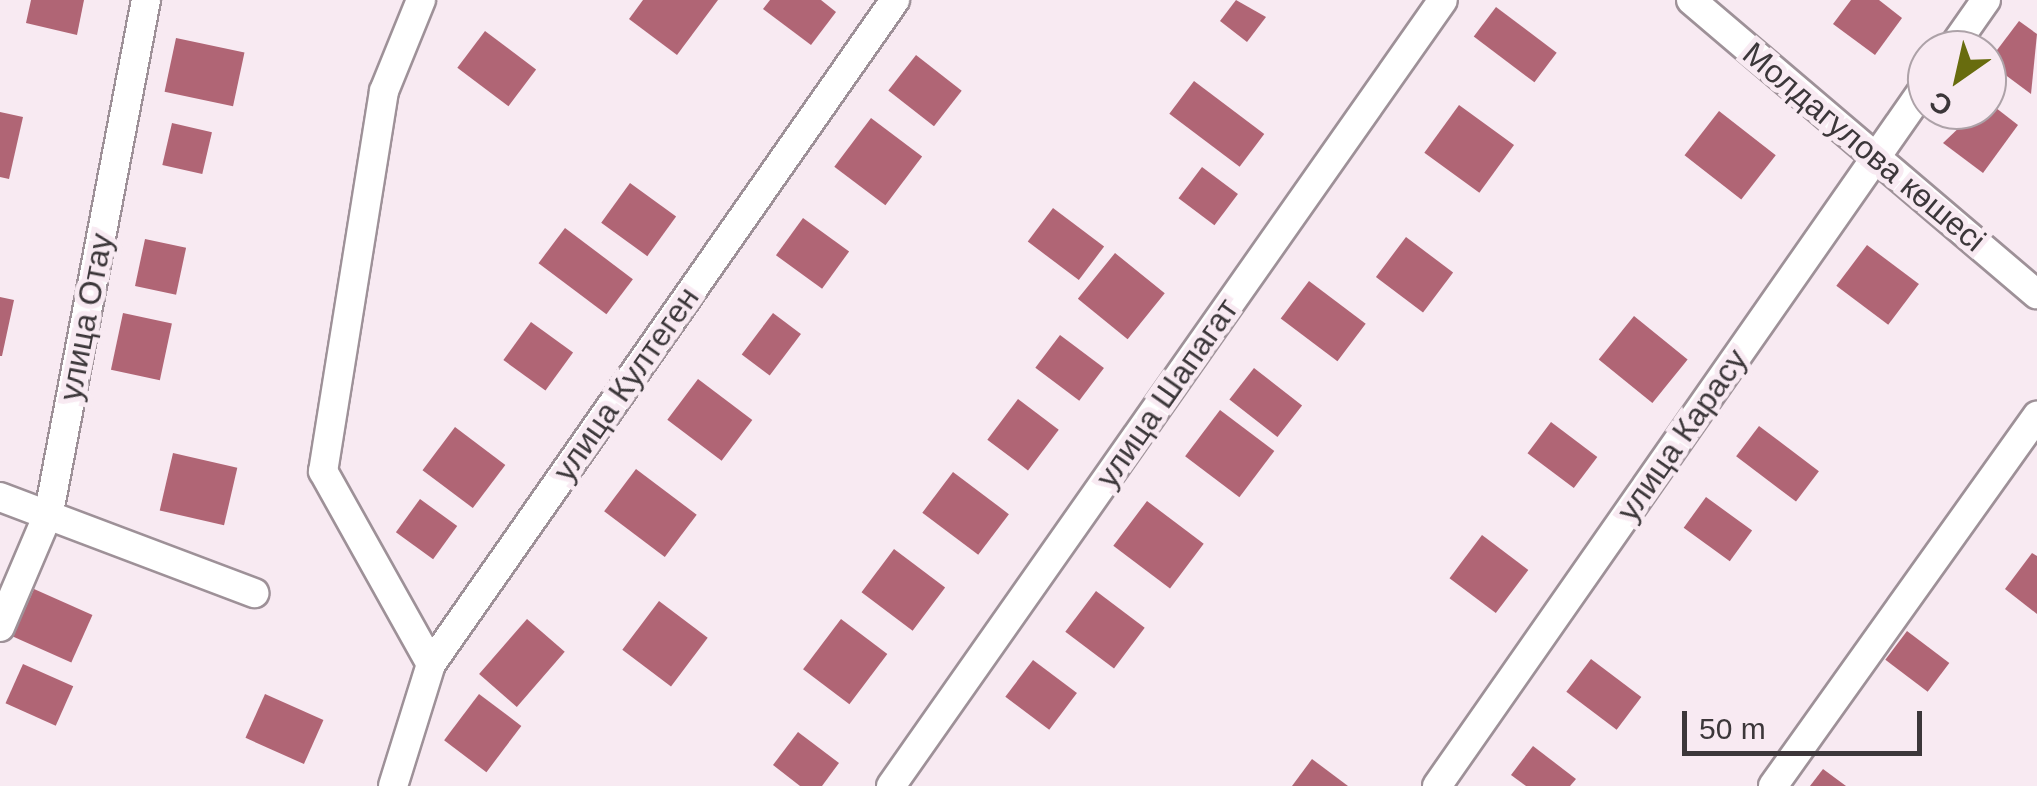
<!DOCTYPE html>
<meta charset="utf-8">
<style>
body{margin:0}
#map{position:relative;width:2037px;height:786px;overflow:hidden;background:#f8eaf2;font-family:Arial,sans-serif}
div>[style]{position:absolute}
.building>*{inset:0;background:#b06575;transform-origin:0 0}
.roads{filter:drop-shadow(2px 0 #9e9198) drop-shadow(-2px 0 #9e9198) drop-shadow(0 2px #9e9198) drop-shadow(0 -2px #9e9198)}
.minor>*{height:28px;margin:-14px;padding:0 14px;transform-origin:14px;border-radius:14px;background:#fff}
span{translate:-50% -50%;white-space:nowrap;text-align:center;line-height:1.15;-webkit-text-stroke:10px #f8eaf2;paint-order:stroke}
.street-label{font-size:32px;color:#3c373a}
.north{position:absolute;left:1907px;top:30px;width:100px;height:100px;box-sizing:border-box;background:#f8eaf2;border:2px solid #ada2a8;border-radius:50%;rotate:214deg;font-size:28px;font-weight:700;line-height:40px;text-align:center;color:#3c373a}
.north::after{content:'';display:block;margin:auto;width:35px;height:45px;background:#686c0e;clip-path:polygon(50% 0,100% 100%,50% 72%,0 100%)}
.scale{position:absolute;left:1682px;top:711px;width:240px;height:45px;box-sizing:border-box;border:5px solid #3c373a;border-top:0;padding-left:12px;font-size:30px;line-height:35px;white-space:nowrap;color:#3c373a;-webkit-text-stroke:8px #f8eaf2;paint-order:stroke}
</style>
<div id="map">
<div class="building">
<div style="clip-path:polygon(31px 0,84px 0,77px 35px,26px 23px)"></div>
<div style="clip-path:polygon(643px 0,718px 0,677px 55px,629px 19px)"></div>
<div style="clip-path:polygon(770px 0,821px 0,836px 12px,811px 45px,763px 9px)"></div>
<div style="clip-path:polygon(1236px 0,1266px 17px,1247px 42px,1220px 21px)"></div>
<div style="clip-path:polygon(1851px 0,1879px 0,1902px 18px,1875px 55px,1833px 24px)"></div>
<div style="left:1496px;top:7px;width:76px;height:37px;rotate:37deg"></div>
<div style="clip-path:polygon(2019px 21px,2037px 34px,2031px 94px,1988px 62px)"></div>
<div style="left:485px;top:31px;width:64px;height:46px;rotate:37deg"></div>
<div style="left:176px;top:38px;width:70px;height:55px;rotate:12deg"></div>
<div style="left:916px;top:55px;width:58px;height:45px;rotate:38deg"></div>
<div style="left:1194px;top:81px;width:88px;height:41px;rotate:37deg"></div>
<div style="clip-path:polygon(1987px 101px,2018px 125px,1983px 173px,1943px 143px)"></div>
<div style="left:1459px;top:105px;width:68px;height:59px;rotate:36deg"></div>
<div style="left:1719px;top:111px;width:72px;height:56px;rotate:38deg"></div>
<div style="clip-path:polygon(0 112px,23px 117px,9px 179px,0 177px)"></div>
<div style="left:871px;top:118px;width:64px;height:61px;rotate:37deg"></div>
<div style="left:172px;top:123px;width:41px;height:43px;rotate:13deg"></div>
<div style="left:1202px;top:167px;width:45px;height:39px;rotate:37deg"></div>
<div style="left:630px;top:183px;width:57px;height:49px;rotate:36deg"></div>
<div style="left:1053px;top:208px;width:64px;height:42px;rotate:37deg"></div>
<div style="left:803px;top:218px;width:57px;height:46px;rotate:36deg"></div>
<div style="left:565px;top:228px;width:85px;height:44px;rotate:37deg"></div>
<div style="left:1406px;top:237px;width:59px;height:50px;rotate:37deg"></div>
<div style="left:145px;top:239px;width:42px;height:48px;rotate:12deg"></div>
<div style="left:1867px;top:245px;width:65px;height:51px;rotate:37deg"></div>
<div style="left:1115px;top:253px;width:64px;height:59px;rotate:39deg"></div>
<div style="left:1309px;top:281px;width:71px;height:47px;rotate:37deg"></div>
<div style="clip-path:polygon(0 297px,14px 300px,2px 356px,0 356px)"></div>
<div style="left:123px;top:313px;width:50px;height:58px;rotate:12deg"></div>
<div style="left:773px;top:313px;width:35px;height:52px;rotate:37deg"></div>
<div style="left:1634px;top:316px;width:69px;height:56px;rotate:39deg"></div>
<div style="left:531px;top:322px;width:52px;height:47px;rotate:36deg"></div>
<div style="left:1060px;top:335px;width:55px;height:41px;rotate:37deg"></div>
<div style="left:1254px;top:368px;width:61px;height:40px;rotate:38deg"></div>
<div style="left:698px;top:379px;width:68px;height:51px;rotate:37deg"></div>
<div style="left:1018px;top:399px;width:51px;height:51px;rotate:37deg"></div>
<div style="left:1220px;top:410px;width:68px;height:58px;rotate:37deg"></div>
<div style="left:1551px;top:422px;width:58px;height:39px;rotate:37deg"></div>
<div style="left:1759px;top:426px;width:75px;height:38px;rotate:37deg"></div>
<div style="left:455px;top:427px;width:63px;height:54px;rotate:37deg"></div>
<div style="left:173px;top:453px;width:66px;height:59px;rotate:13deg"></div>
<div style="left:636px;top:469px;width:76px;height:53px;rotate:37deg"></div>
<div style="left:953px;top:472px;width:70px;height:51px;rotate:37deg"></div>
<div style="left:1706px;top:497px;width:57px;height:38px;rotate:36deg"></div>
<div style="left:420px;top:499px;width:46px;height:41px;rotate:36deg"></div>
<div style="left:1147px;top:501px;width:71px;height:56px;rotate:37deg"></div>
<div style="left:1482px;top:535px;width:58px;height:54px;rotate:37deg"></div>
<div style="left:894px;top:549px;width:64px;height:54px;rotate:37deg"></div>
<div style="clip-path:polygon(2032px 553px,2037px 556px,2037px 614px,2005px 589px)"></div>
<div style="left:34px;top:589px;width:64px;height:52px;rotate:24deg"></div>
<div style="left:1096px;top:591px;width:61px;height:51px;rotate:37deg"></div>
<div style="left:659px;top:601px;width:61px;height:61px;rotate:37deg"></div>
<div style="left:527px;top:619px;width:50px;height:73px;rotate:41deg"></div>
<div style="left:841px;top:619px;width:58px;height:63px;rotate:37deg"></div>
<div style="left:1907px;top:631px;width:53px;height:36px;rotate:37deg"></div>
<div style="left:1591px;top:659px;width:63px;height:41px;rotate:37deg"></div>
<div style="left:1033px;top:660px;width:55px;height:46px;rotate:37deg"></div>
<div style="left:23px;top:664px;width:55px;height:43px;rotate:24deg"></div>
<div style="left:265px;top:694px;width:64px;height:48px;rotate:24deg"></div>
<div style="left:479px;top:694px;width:53px;height:58px;rotate:37deg"></div>
<div style="clip-path:polygon(798px 732px,839px 763px,822px 786px,800px 786px,773px 765px)"></div>
<div style="clip-path:polygon(1533px 746px,1576px 779px,1570px 786px,1526px 786px,1511px 775px)"></div>
<div style="clip-path:polygon(1312px 759px,1348px 786px,1292px 786px)"></div>
<div style="clip-path:polygon(1823px 769px,1846px 786px,1810px 786px)"></div>
</div>
<div class="roads">
<div class="minor">
<div style="left:421px;top:0;width:98px;rotate:112.1deg"></div>
<div style="left:384px;top:91px;width:385px;rotate:99.1deg"></div>
<div style="left:323px;top:471px;width:221px;rotate:60.8deg"></div>
<div style="left:1691px;top:0;width:454px;rotate:40.4deg"></div>
<div style="left:1951px;top:50px;width:61px;rotate:-55deg"></div>
<div style="left:0;top:497px;width:272px;rotate:20.7deg"></div>
<div style="left:0;top:627px;width:125px;rotate:-66.9deg"></div>
<div style="left:49px;top:512px;width:521px;rotate:-79.27deg"></div>
<div style="left:393px;top:786px;width:128px;rotate:-72.7deg"></div>
<div style="left:431px;top:664px;width:810px;rotate:-55.05deg"></div>
<div style="left:891px;top:786px;width:960px;rotate:-54.92deg"></div>
<div style="left:1437px;top:786px;width:856px;rotate:-55.08deg"></div>
<div style="left:1773px;top:786px;width:455px;rotate:-54.5deg"></div>
</div>
</div>
<div class="street-label">
<span style="left:1864px;top:147px;rotate:40deg">Молдагулова көшесі</span>
<span style="left:86px;top:317px;rotate:-79deg">улица Отау</span>
<span style="left:626px;top:384px;rotate:-55deg">улица Култеген</span>
<span style="left:1167px;top:393px;rotate:-55deg">улица Шапагат</span>
<span style="left:1682px;top:435px;rotate:-55deg">улица Карасу</span>
</div>
<div class="north">С</div>
<div class="scale">50 m</div>
</div>
